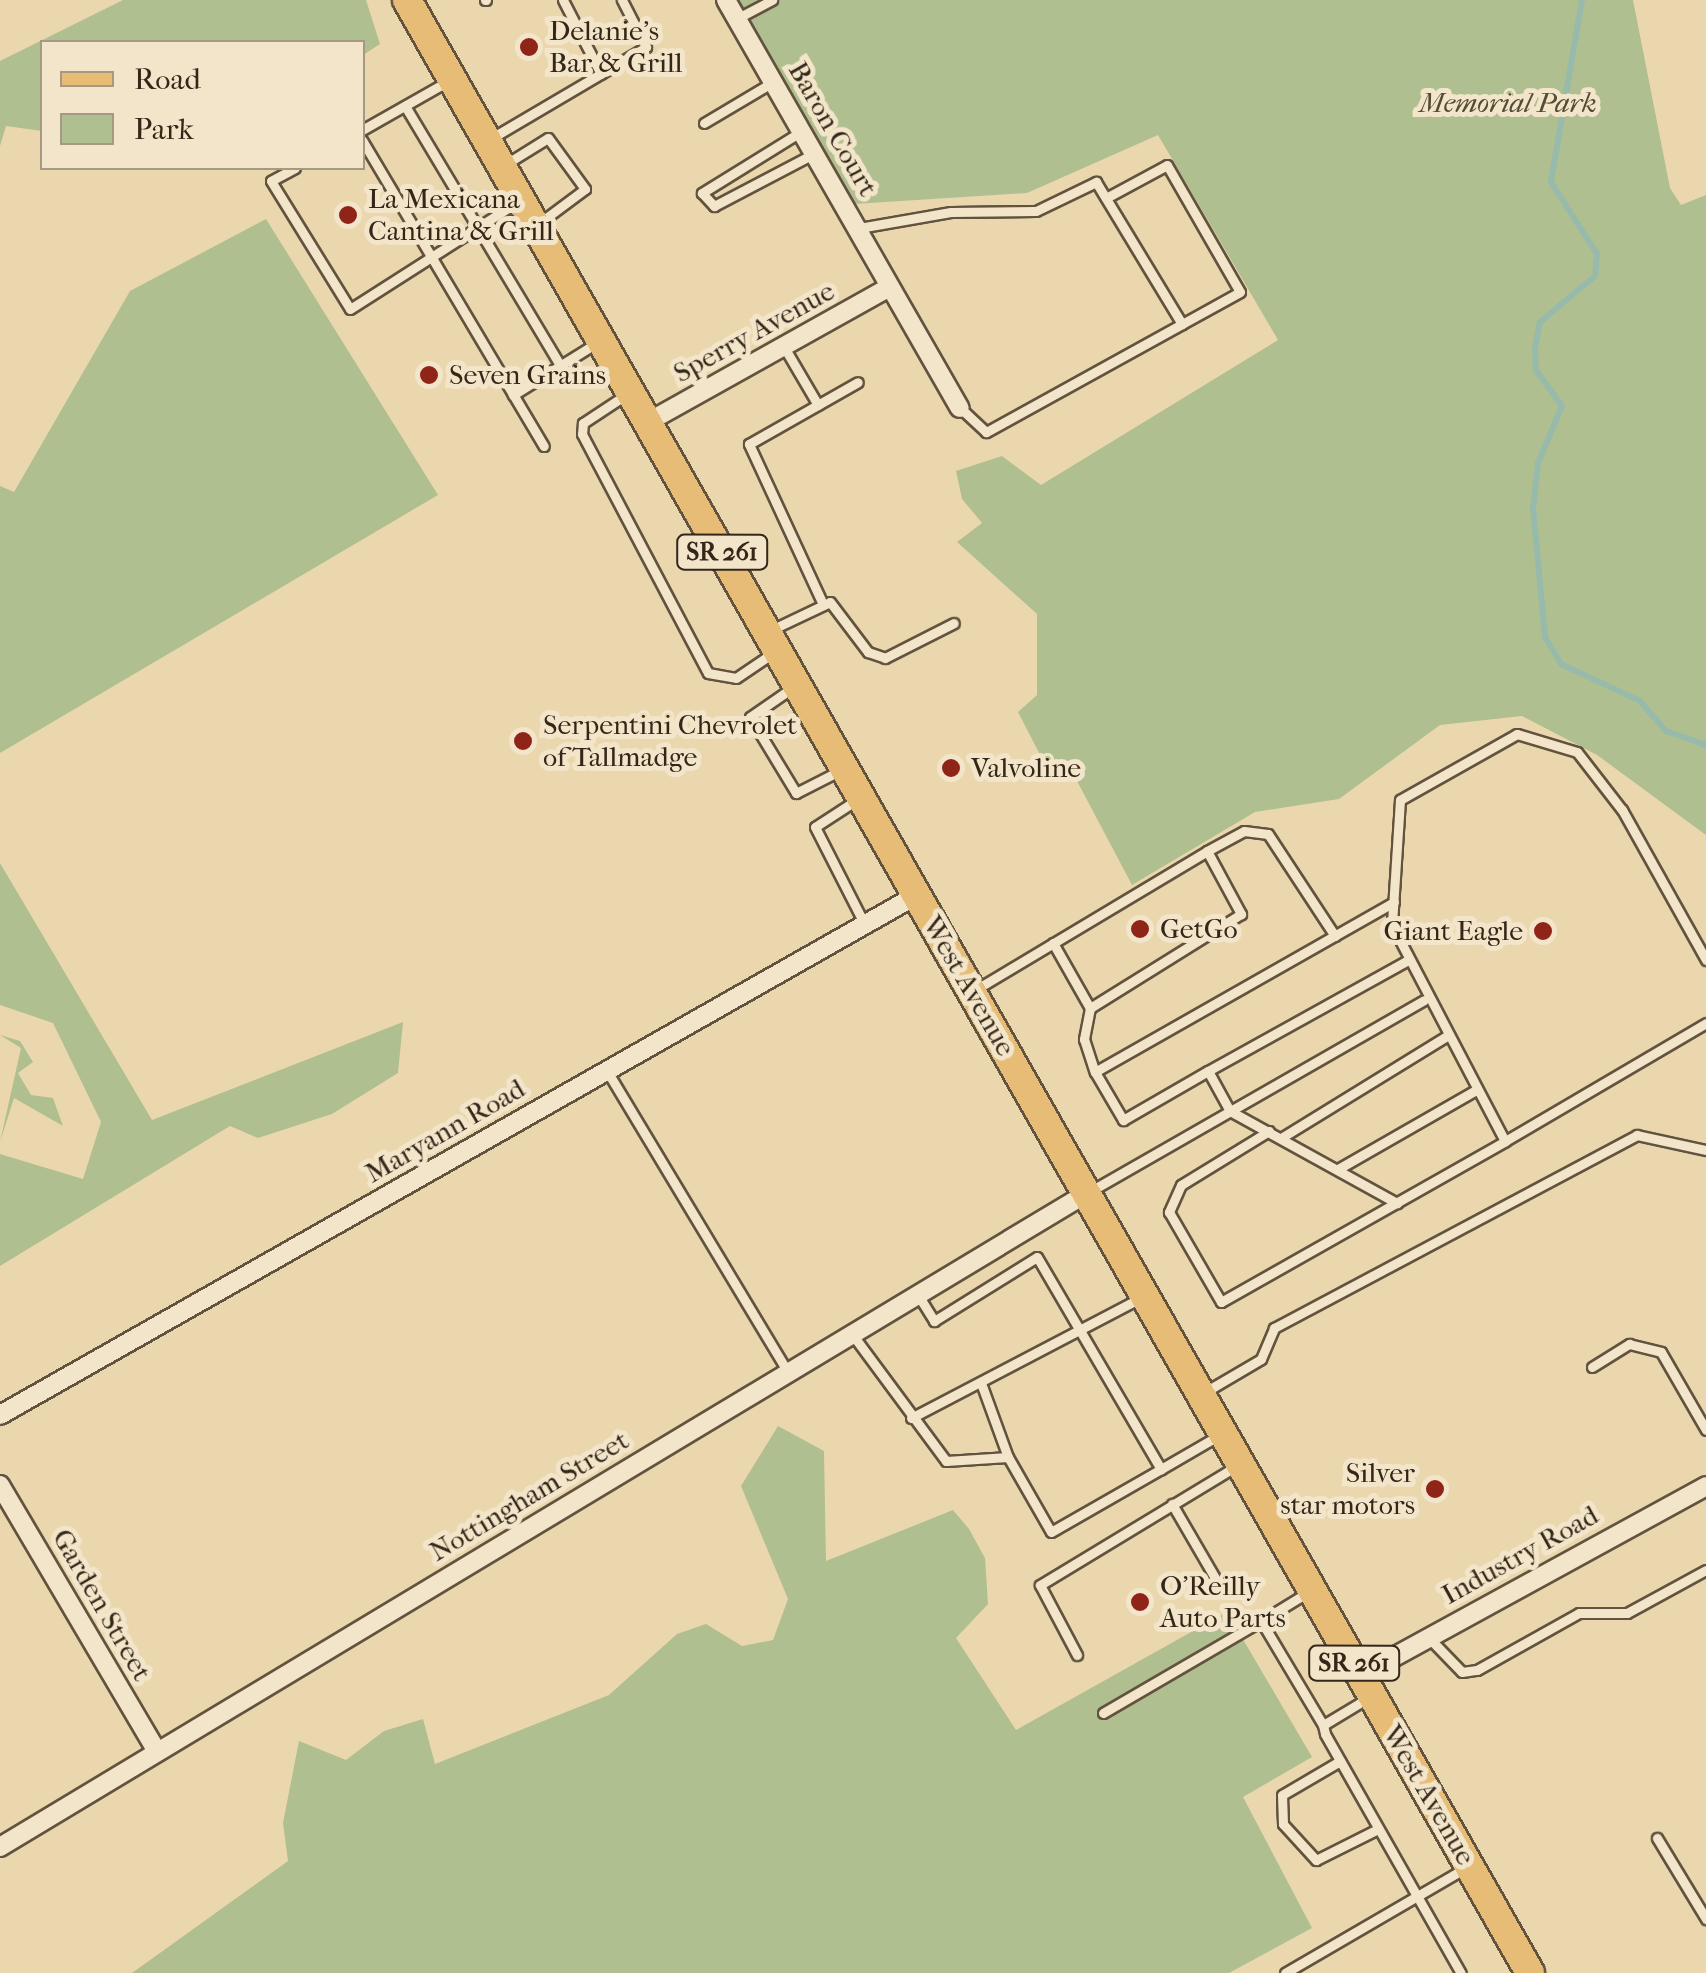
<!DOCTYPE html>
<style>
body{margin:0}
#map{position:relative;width:1706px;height:1973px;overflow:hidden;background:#ebd7ae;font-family:"IM FELL French Canon",serif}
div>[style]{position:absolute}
.green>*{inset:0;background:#b0bf90}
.stream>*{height:6px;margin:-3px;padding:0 3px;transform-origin:3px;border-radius:3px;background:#98baab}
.roads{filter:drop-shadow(2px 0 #62533e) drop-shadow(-2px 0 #62533e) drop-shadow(0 2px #62533e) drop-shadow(0 -2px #62533e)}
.lane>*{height:9px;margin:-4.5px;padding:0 4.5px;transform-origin:4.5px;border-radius:4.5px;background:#f2e5ca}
.street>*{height:18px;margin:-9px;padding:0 9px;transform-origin:9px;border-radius:9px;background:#f2e5ca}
.primary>*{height:28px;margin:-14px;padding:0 14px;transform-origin:14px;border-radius:14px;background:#e6bc77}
.dots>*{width:28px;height:28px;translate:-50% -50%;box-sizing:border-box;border:5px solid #f2e5ca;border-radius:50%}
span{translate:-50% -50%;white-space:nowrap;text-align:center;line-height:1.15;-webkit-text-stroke:10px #f2e5ca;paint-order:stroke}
.shield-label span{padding:2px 8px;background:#f2e5ca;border:2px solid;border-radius:8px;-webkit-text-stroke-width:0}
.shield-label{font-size:25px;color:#342719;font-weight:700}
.poi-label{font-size:28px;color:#342719}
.left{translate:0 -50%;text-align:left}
.right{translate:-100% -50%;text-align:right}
.park-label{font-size:28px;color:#534d37;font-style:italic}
.street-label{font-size:28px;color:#342719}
.legend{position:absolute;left:40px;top:40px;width:325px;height:130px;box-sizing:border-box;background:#f2e5ca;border:2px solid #a69983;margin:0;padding:12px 18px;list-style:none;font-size:30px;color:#342719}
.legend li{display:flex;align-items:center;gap:20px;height:50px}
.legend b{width:50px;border:2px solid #a69983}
</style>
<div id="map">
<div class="green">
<div style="clip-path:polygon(123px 0,366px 0,380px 44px,363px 55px,362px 42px,42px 42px,42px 131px,6px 126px,0 146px,0 61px)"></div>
<div style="clip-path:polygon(735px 0,1633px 0,1670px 188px,1681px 205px,1706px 195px,1706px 835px,1597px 755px,1522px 716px,1440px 725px,1339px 799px,1255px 812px,1132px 885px,1077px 781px,1053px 780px,1018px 712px,1037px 695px,1037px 614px,957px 542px,982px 523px,962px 499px,956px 471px,1002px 456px,1041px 485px,1278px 340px,1158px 135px,1027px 193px,854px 204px)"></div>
<div style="clip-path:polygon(266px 219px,438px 495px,0 753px,0 486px,14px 492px,130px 291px)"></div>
<div style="clip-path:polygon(0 863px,152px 1120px,403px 1022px,398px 1073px,332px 1114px,258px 1138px,230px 1126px,0 1266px,0 1154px,83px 1179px,101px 1122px,53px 1023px,0 1005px)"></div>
<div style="clip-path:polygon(0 1035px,20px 1041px,33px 1062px,18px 1073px,31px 1095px,53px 1098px,63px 1126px,14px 1098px,0 1142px,21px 1048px)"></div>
<div style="clip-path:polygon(778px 1426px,824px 1451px,826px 1561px,953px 1510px,969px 1529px,985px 1558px,988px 1604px,956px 1638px,1016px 1730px,1227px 1612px,1312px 1757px,1243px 1797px,1312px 1928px,1229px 1973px,132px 1973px,288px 1861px,283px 1823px,299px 1741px,346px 1760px,384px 1731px,423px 1719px,435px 1764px,609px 1695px,677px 1634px,706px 1624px,742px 1646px,773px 1640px,788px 1599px,741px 1486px)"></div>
</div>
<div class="stream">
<div style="left:1582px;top:0;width:185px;rotate:99.7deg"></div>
<div style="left:1551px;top:182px;width:85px;rotate:57.4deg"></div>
<div style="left:1597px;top:254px;width:22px;rotate:95deg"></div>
<div style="left:1595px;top:276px;width:72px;rotate:140.1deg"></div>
<div style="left:1540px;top:322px;width:25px;rotate:101deg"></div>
<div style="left:1535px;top:347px;width:23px;rotate:88deg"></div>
<div style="left:1536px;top:370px;width:44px;rotate:54.2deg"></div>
<div style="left:1562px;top:406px;width:62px;rotate:112.8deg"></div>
<div style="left:1538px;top:463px;width:45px;rotate:96.3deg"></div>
<div style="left:1533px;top:508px;width:130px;rotate:84.7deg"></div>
<div style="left:1545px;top:637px;width:31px;rotate:59deg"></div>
<div style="left:1561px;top:664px;width:87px;rotate:25.1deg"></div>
<div style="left:1640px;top:701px;width:40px;rotate:49deg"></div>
<div style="left:1666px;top:731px;width:42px;rotate:19.3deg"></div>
</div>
<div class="roads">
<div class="lane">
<div style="left:485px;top:0;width:1px"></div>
<div style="left:563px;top:0;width:83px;rotate:62.8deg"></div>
<div style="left:736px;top:19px;width:41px;rotate:-27.8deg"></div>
<div style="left:405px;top:106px;width:298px;rotate:59.1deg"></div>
<div style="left:704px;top:123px;width:80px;rotate:-30.7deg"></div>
<div style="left:362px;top:130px;width:101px;rotate:-29.6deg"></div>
<div style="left:802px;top:131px;width:118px;rotate:148.2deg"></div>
<div style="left:702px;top:193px;width:18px;rotate:47deg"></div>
<div style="left:714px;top:206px;width:112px;rotate:-27.7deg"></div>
<div style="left:490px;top:139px;width:181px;rotate:-30.5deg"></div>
<div style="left:646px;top:47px;width:53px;rotate:-117.1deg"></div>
<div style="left:362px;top:140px;width:356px;rotate:59.3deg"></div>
<div style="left:506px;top:164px;width:49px;rotate:-31.8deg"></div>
<div style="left:548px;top:138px;width:63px;rotate:54deg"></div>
<div style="left:585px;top:189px;width:59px;rotate:143.3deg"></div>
<div style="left:295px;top:168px;width:27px;rotate:152deg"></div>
<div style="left:271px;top:181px;width:150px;rotate:58.3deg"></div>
<div style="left:350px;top:309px;width:201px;rotate:-32.6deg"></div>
<div style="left:1106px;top:198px;width:69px;rotate:-28.4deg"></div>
<div style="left:1167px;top:165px;width:146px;rotate:60.1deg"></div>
<div style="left:1240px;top:292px;width:66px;rotate:151.1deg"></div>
<div style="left:859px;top:228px;width:93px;rotate:-9.9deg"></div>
<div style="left:951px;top:212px;width:85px;rotate:-0.7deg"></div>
<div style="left:1036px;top:211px;width:67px;rotate:-25.8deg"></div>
<div style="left:1096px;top:182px;width:166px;rotate:58.8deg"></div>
<div style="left:1182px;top:324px;width:224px;rotate:151.1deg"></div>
<div style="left:986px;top:432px;width:35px;rotate:-137deg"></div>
<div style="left:784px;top:347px;width:67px;rotate:59.6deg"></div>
<div style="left:627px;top:394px;width:53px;rotate:146.6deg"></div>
<div style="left:583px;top:423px;width:11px;rotate:95deg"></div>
<div style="left:582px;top:434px;width:270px;rotate:62.2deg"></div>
<div style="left:708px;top:673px;width:28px;rotate:10deg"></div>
<div style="left:736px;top:678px;width:45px;rotate:-34deg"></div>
<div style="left:513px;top:395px;width:100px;rotate:-31.9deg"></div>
<div style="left:821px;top:600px;width:172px;rotate:-114.8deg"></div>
<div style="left:749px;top:444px;width:125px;rotate:-29.6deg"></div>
<div style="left:771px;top:630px;width:65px;rotate:-25.4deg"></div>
<div style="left:830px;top:602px;width:63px;rotate:52.8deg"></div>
<div style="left:868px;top:652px;width:18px;rotate:19deg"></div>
<div style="left:885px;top:658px;width:77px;rotate:-26.9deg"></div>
<div style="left:792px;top:688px;width:51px;rotate:145.4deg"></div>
<div style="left:750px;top:717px;width:89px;rotate:58.8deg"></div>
<div style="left:796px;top:793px;width:48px;rotate:-27.1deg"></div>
<div style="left:858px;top:799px;width:51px;rotate:146.9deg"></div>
<div style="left:815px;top:827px;width:110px;rotate:63deg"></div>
<div style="left:1207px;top:851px;width:42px;rotate:-28.4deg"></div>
<div style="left:1244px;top:831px;width:24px;rotate:7deg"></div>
<div style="left:1268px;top:834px;width:122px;rotate:56.7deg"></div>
<div style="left:1394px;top:902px;width:344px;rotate:150.4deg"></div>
<div style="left:1095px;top:1072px;width:56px;rotate:59.7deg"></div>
<div style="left:1123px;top:1120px;width:98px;rotate:-30deg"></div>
<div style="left:1208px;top:1071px;width:46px;rotate:61.2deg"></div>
<div style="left:1230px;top:1111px;width:191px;rotate:28.9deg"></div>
<div style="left:1053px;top:943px;width:75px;rotate:60.4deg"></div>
<div style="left:1706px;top:960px;width:172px;rotate:-119.2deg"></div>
<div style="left:1622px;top:810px;width:73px;rotate:-127.8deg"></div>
<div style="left:1577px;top:752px;width:63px;rotate:-163.3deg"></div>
<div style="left:1517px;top:734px;width:134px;rotate:150.6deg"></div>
<div style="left:1400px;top:800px;width:125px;rotate:93.7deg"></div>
<div style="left:1392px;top:925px;width:244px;rotate:62.4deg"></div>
<div style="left:1505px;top:1141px;width:233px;rotate:-30.4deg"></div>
<div style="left:975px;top:990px;width:270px;rotate:-30.9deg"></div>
<div style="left:1207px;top:851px;width:72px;rotate:61.6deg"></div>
<div style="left:1241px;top:914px;width:178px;rotate:148.1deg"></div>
<div style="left:1090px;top:1008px;width:32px;rotate:101deg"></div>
<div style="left:1084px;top:1039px;width:35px;rotate:72deg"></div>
<div style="left:607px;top:1071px;width:351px;rotate:59deg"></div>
<div style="left:1208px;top:1071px;width:229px;rotate:-29deg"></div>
<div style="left:1269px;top:1131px;width:103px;rotate:148.5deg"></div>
<div style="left:1181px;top:1185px;width:30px;rotate:114deg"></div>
<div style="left:1169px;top:1212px;width:104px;rotate:60deg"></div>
<div style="left:1221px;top:1302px;width:326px;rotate:-29.5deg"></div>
<div style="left:1281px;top:1138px;width:193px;rotate:-31.6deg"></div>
<div style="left:1338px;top:1169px;width:159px;rotate:-29.8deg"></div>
<div style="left:1089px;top:1192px;width:386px;rotate:-29.8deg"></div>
<div style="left:918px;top:1295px;width:31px;rotate:58deg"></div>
<div style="left:934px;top:1321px;width:121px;rotate:-31.9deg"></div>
<div style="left:1037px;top:1257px;width:246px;rotate:59.7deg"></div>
<div style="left:1161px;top:1469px;width:66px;rotate:-30.1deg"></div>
<div style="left:852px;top:1334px;width:158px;rotate:53.5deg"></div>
<div style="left:946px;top:1461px;width:62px;rotate:-3.7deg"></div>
<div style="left:1592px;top:1367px;width:44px;rotate:-31.9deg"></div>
<div style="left:1629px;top:1344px;width:33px;rotate:14deg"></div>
<div style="left:1661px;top:1352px;width:90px;rotate:60deg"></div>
<div style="left:981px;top:1383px;width:79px;rotate:70deg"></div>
<div style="left:1008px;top:1457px;width:86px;rotate:60.2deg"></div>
<div style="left:1051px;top:1532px;width:127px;rotate:-29.8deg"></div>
<div style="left:1205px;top:1392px;width:65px;rotate:-30.5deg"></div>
<div style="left:1261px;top:1359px;width:34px;rotate:-67deg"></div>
<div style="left:1274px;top:1328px;width:411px;rotate:-28deg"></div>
<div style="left:1637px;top:1135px;width:71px;rotate:12.3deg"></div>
<div style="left:911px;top:1418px;width:261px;rotate:-27.6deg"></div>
<div style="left:1172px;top:1504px;width:91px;rotate:59.8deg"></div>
<div style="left:1310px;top:1591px;width:57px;rotate:148.5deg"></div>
<div style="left:1261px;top:1621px;width:121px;rotate:59.2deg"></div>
<div style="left:1429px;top:1638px;width:47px;rotate:45.9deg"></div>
<div style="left:1462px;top:1672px;width:15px;rotate:-8deg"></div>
<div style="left:1477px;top:1670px;width:117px;rotate:-29.2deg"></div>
<div style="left:1579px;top:1613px;width:48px"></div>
<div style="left:1627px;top:1613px;width:90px;rotate:-28.6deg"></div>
<div style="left:1077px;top:1655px;width:79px;rotate:-117.9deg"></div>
<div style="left:1040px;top:1585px;width:232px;rotate:-31.2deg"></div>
<div style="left:1368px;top:1698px;width:52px;rotate:149deg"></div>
<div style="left:1323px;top:1725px;width:9px;rotate:77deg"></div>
<div style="left:1325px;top:1734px;width:275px;rotate:60.4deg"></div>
<div style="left:1103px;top:1713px;width:183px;rotate:-30.2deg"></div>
<div style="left:1340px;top:1761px;width:67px;rotate:149.6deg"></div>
<div style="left:1282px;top:1795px;width:29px;rotate:88deg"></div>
<div style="left:1283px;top:1824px;width:49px;rotate:47.5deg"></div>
<div style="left:1316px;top:1860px;width:69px;rotate:-26.6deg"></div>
<div style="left:1657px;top:1838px;width:95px;rotate:58.8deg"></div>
<div style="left:1285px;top:1973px;width:211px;rotate:-30.2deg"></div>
</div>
<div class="street">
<div style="left:726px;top:0;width:470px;rotate:60.2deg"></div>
<div style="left:648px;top:422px;width:273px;rotate:-29.2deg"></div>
<div style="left:0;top:1415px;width:1054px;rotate:-29.56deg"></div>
<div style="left:0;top:1485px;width:310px;rotate:59.5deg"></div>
<div style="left:1361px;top:1675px;width:393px;rotate:-28.7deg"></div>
<div style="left:0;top:1847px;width:1269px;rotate:-31.03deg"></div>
</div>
<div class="primary">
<div style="left:407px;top:0;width:2270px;rotate:60.35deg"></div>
</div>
</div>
<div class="dots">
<div style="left:529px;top:47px;background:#8f2418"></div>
<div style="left:348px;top:215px;background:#8f2418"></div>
<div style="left:429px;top:375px;background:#8f2418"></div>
<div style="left:523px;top:741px;background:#8f2418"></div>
<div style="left:951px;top:768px;background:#8f2418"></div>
<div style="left:1140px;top:929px;background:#8f2418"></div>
<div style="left:1543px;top:931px;background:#8f2418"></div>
<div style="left:1435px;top:1489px;background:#8f2418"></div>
<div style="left:1140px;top:1602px;background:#8f2418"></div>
</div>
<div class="shield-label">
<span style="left:722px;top:552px">SR 261</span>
<span style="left:1354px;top:1663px">SR 261</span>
</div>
<div class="poi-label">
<span class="left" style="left:549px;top:47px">Delanie's<br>Bar &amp; Grill</span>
<span class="left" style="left:368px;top:215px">La Mexicana<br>Cantina &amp; Grill</span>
<span class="left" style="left:449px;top:375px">Seven Grains</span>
<span class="left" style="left:543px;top:741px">Serpentini Chevrolet<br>of Tallmadge</span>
<span class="left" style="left:971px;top:768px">Valvoline</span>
<span class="left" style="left:1160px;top:929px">GetGo</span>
<span class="right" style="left:1523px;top:931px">Giant Eagle</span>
<span class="right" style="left:1415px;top:1489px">Silver<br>star motors</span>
<span class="left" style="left:1160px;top:1602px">O'Reilly<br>Auto Parts</span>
</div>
<div class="park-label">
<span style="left:1508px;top:103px">Memorial Park</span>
</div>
<div class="street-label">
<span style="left:833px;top:129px;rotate:60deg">Baron Court</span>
<span style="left:754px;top:332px;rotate:-29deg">Sperry Avenue</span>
<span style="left:969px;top:986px;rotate:60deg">West Avenue</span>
<span style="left:445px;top:1131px;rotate:-30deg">Maryann Road</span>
<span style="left:529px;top:1496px;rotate:-31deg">Nottingham Street</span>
<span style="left:1520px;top:1555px;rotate:-29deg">Industry Road</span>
<span style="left:102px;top:1605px;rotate:60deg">Garden Street</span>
<span style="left:1429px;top:1795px;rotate:60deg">West Avenue</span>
</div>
<ul class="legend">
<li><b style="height:12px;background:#e6bc77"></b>Road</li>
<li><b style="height:28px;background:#b0bf90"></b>Park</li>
</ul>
</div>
